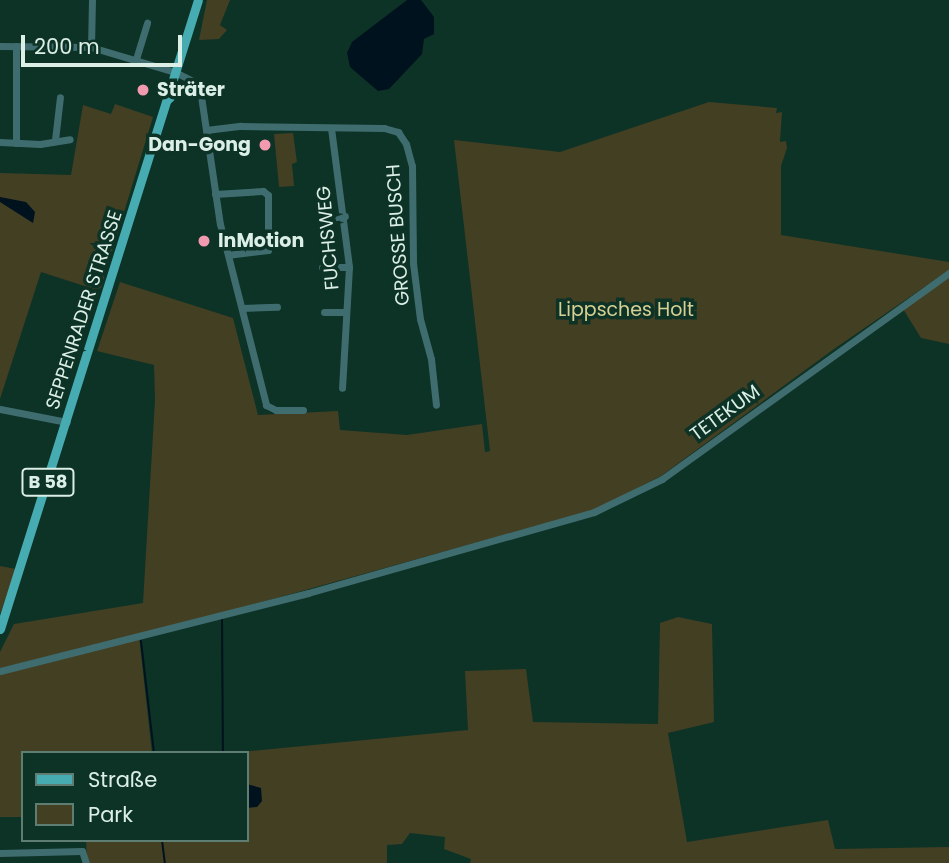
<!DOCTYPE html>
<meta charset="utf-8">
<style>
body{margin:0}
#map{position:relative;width:949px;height:863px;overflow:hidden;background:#0d3226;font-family:Poppins,sans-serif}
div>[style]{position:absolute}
.green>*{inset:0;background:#433f23}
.water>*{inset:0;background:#00121e}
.stream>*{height:2px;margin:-1px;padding:0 1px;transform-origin:1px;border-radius:1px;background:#00121e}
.minor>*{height:7px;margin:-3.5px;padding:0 3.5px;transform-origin:3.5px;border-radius:3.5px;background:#3f6c6e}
.major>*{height:9px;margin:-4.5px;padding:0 4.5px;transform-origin:4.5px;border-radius:4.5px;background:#46acb2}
.dots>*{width:19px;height:19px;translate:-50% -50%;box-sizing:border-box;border:4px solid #0d3226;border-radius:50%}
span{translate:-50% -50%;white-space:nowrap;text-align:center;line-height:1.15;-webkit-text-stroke:7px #0d3226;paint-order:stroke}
.shield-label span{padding:2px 5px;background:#0d3226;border:2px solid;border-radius:5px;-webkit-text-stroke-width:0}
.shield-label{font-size:18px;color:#dbefe6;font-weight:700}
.poi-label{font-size:19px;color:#dbefe6;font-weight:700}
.left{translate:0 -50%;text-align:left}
.right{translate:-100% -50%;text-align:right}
.street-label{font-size:19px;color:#dbefe6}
.park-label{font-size:19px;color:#d8d093}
.legend{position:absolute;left:21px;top:751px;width:228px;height:91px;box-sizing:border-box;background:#0d3226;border:2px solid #5f7e73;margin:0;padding:9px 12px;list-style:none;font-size:21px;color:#dbefe6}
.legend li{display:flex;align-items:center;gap:14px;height:35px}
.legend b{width:35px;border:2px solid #5f7e73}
.scale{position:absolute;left:21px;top:35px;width:161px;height:32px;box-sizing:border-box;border:4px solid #dbefe6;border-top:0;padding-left:9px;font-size:21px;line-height:24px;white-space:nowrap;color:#dbefe6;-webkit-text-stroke:5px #0d3226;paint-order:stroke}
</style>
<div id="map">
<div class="green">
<div style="clip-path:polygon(207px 0,230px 0,220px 25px,227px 30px,219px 39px,199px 40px)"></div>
<div style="clip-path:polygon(709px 102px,777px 108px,776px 113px,782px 112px,780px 142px,786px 141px,787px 148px,781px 166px,781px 235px,949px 262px,949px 270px,834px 349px,661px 476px,594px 510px,139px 636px,152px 753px,23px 753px,23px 817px,0 817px,0 675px,8px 670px,0 668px,0 652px,14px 624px,143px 603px,155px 400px,154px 365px,97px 351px,120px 282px,233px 318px,258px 415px,338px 411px,340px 430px,407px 435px,482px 424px,485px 452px,490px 451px,454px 140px,560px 152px)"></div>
<div style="clip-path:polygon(115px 104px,153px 117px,100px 291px,41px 272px,0 399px,0 173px,71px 175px,83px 105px,111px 114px)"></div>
<div style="clip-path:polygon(293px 133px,297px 162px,292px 164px,294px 186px,279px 187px,274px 134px)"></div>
<div style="clip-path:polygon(949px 276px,949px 344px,921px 338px,903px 309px)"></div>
<div style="clip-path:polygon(0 566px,16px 569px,0 614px)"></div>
<div style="clip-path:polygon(678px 617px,712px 624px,714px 722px,668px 733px,687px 842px,828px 820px,835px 849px,949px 847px,949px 863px,470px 863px,471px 859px,444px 849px,445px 837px,410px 833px,402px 844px,387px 845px,387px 863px,87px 863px,86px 840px,247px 840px,247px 753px,231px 753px,468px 730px,465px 671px,526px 669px,533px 722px,658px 724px,660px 623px)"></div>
</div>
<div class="water">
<div style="clip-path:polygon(407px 0,421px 0,434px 17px,434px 34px,424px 39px,422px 54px,389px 89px,378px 91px,350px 67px,347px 53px,352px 42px)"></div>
<div style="clip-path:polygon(0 197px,26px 202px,35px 212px,33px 223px,0 202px)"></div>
<div style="clip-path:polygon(247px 784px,261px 788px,262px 801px,257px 807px,247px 808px)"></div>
</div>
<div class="stream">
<div style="left:222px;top:619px;width:134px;rotate:89.6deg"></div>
<div style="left:141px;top:641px;width:113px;rotate:83.4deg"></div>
<div style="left:162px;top:840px;width:23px;rotate:83deg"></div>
</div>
<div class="minor">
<div style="left:0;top:46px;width:91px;rotate:0.6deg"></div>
<div style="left:91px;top:47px;width:88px;rotate:16.6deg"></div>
<div style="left:175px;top:72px;width:22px;rotate:27deg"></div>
<div style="left:195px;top:82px;width:15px;rotate:67deg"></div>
<div style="left:201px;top:96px;width:129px;rotate:81.6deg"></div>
<div style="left:220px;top:224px;width:187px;rotate:75.7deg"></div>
<div style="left:266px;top:405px;width:11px;rotate:27deg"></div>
<div style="left:276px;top:410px;width:27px"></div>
<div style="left:91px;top:47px;width:47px;rotate:-88.8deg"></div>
<div style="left:136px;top:59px;width:38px;rotate:-73deg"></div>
<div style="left:331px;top:128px;width:140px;rotate:82.6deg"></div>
<div style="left:349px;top:267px;width:121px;rotate:93.3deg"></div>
<div style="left:206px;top:130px;width:35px;rotate:-7deg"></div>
<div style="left:241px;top:126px;width:143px;rotate:0.8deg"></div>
<div style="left:384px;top:128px;width:15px;rotate:16deg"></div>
<div style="left:398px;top:132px;width:14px;rotate:56deg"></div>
<div style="left:406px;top:144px;width:23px;rotate:75deg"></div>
<div style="left:412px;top:166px;width:97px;rotate:89.4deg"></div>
<div style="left:413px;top:263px;width:56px;rotate:82.9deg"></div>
<div style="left:420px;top:319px;width:41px;rotate:74.6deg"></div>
<div style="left:431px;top:359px;width:46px;rotate:83.8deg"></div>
<div style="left:55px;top:140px;width:43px;rotate:-83.4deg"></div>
<div style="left:0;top:142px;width:40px;rotate:2.9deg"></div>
<div style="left:40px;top:144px;width:30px;rotate:-9deg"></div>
<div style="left:16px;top:143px;width:97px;rotate:-90deg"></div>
<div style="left:215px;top:194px;width:48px;rotate:-3.6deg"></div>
<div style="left:263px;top:191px;width:6px;rotate:39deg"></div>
<div style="left:268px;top:195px;width:55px;rotate:90deg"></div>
<div style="left:268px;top:250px;width:39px;rotate:173deg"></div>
<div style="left:322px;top:227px;width:8px;rotate:-97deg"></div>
<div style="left:321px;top:219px;width:24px;rotate:-7deg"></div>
<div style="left:322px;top:267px;width:27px"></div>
<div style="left:242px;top:308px;width:35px;rotate:-2deg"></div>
<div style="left:324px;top:312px;width:22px"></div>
<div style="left:0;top:409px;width:68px;rotate:11deg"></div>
<div style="left:0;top:671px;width:318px;rotate:-14.2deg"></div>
<div style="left:308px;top:593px;width:297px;rotate:-15.8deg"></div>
<div style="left:594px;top:512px;width:76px;rotate:-25.9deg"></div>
<div style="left:662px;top:479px;width:353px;rotate:-35.7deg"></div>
<div style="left:0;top:853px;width:82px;rotate:-1.4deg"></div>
<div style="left:82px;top:851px;width:13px;rotate:72deg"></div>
</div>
<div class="major">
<div style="left:168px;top:99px;width:19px;rotate:-43deg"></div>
<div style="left:182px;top:86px;width:16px"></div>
<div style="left:0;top:629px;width:659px;rotate:-72.53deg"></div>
</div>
<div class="dots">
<div style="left:143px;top:90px;background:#f29ab0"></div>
<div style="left:265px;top:145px;background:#f29ab0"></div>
<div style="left:204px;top:241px;background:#f29ab0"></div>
</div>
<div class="shield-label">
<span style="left:48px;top:482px">B 58</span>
</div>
<div class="poi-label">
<span class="left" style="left:157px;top:90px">Sträter</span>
<span class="right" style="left:251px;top:145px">Dan-Gong</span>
<span class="left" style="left:218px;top:241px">InMotion</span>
</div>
<div class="street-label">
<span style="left:398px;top:235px;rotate:-94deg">GROSSE BUSCH</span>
<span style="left:328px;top:238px;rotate:-95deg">FUCHSWEG</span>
<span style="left:84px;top:310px;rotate:-72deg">SEPPENRADER STRASSE</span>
<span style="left:725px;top:413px;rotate:-36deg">TETEKUM</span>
</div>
<div class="park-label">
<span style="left:626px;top:310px">Lippsches Holt</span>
</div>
<ul class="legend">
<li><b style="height:9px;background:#46acb2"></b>Straße</li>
<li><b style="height:19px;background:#433f23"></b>Park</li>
</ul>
<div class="scale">200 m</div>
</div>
